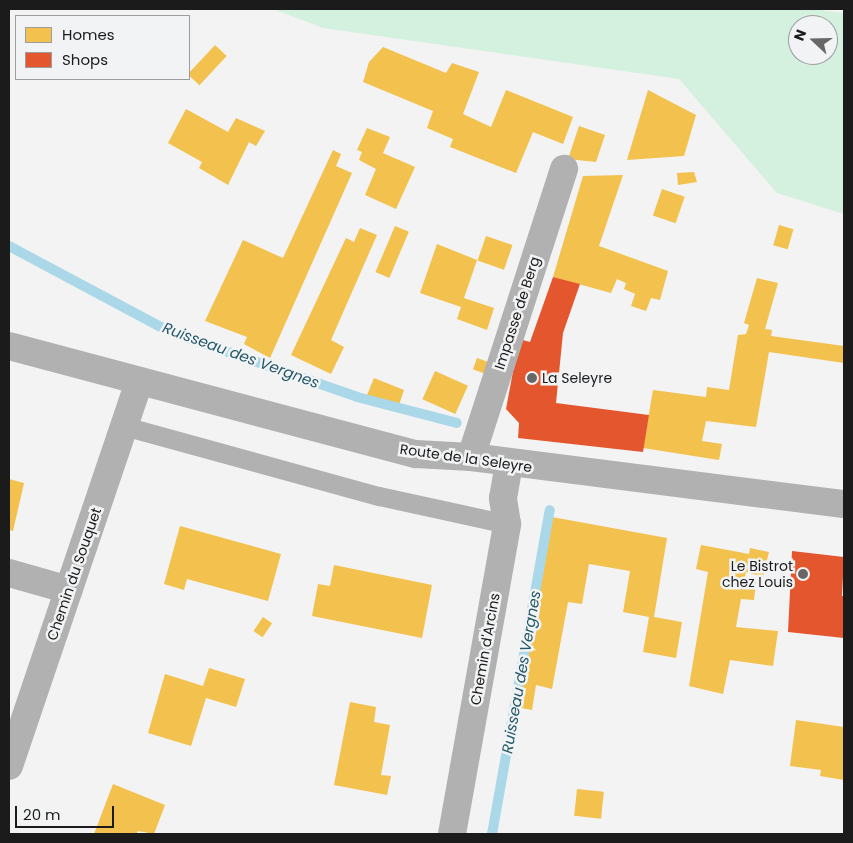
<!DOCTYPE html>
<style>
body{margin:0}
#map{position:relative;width:853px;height:843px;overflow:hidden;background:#f3f3f3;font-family:Poppins,sans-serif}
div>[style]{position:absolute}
.green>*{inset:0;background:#d4f0df}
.homes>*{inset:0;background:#f2c14e;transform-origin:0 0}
.shops>*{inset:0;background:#e4572e}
.stream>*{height:10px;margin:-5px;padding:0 5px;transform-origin:5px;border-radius:5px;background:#abd8e8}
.service>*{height:19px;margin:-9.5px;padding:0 9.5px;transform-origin:9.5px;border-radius:9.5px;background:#b2b1b1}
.minor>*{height:28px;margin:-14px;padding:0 14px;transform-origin:14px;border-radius:14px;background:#b2b1b1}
.tertiary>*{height:28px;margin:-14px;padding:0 14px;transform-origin:14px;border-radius:14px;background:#b2b1b1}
.dots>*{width:14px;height:14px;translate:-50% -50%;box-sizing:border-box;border:2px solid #f2f3f4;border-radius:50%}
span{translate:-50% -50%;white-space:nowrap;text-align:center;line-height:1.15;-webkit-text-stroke:5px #f2f3f4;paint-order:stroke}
.street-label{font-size:14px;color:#1b1b1c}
.poi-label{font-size:14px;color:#1b1b1c}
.left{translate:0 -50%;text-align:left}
.right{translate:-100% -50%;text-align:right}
.water-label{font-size:15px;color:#235868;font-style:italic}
.frame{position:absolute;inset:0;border:10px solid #1b1b1c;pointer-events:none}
.legend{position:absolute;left:15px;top:15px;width:175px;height:65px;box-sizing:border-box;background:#f2f3f4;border:1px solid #9c9d9e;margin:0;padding:6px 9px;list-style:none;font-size:15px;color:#1b1b1c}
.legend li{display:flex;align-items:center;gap:10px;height:25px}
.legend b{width:25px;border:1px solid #9c9d9e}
.north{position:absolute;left:788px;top:15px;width:50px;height:50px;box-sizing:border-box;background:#f2f3f4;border:1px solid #9c9d9e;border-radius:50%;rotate:291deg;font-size:14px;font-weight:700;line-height:20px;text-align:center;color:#1b1b1c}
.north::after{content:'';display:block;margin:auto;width:18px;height:22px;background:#676767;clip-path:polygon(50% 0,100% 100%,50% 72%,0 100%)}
.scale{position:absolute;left:15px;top:806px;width:99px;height:22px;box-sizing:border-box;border:2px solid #1b1b1c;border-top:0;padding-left:6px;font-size:15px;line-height:18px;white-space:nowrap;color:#1b1b1c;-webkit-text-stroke:4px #f2f3f4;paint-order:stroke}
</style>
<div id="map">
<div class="green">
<div style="clip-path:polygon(evenodd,273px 9px,812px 9px,844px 13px,844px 214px,777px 193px,679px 79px,323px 28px,273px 9px,798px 25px,828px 25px,828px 55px,798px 55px,798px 25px)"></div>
</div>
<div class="homes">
<div style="left:215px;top:45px;width:16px;height:40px;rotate:43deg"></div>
<div style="clip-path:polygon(383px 47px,446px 73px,452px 63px,479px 72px,463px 114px,491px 127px,506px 90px,573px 117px,563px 144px,533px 132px,516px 173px,450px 147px,453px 139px,427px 128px,433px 111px,363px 82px,369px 62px)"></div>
<div style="clip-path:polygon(648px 90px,696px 115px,684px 156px,627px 160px)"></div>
<div style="clip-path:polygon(186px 109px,228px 132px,236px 118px,265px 131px,256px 146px,249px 142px,228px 185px,199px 168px,202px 162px,168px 143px)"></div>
<div style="clip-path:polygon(579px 126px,605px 135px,596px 162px,568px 159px)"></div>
<div style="clip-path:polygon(367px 128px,390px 137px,383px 153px,415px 167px,396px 209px,365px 195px,376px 169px,359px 160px,362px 152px,357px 150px)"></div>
<div style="clip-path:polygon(333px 150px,341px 154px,336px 166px,352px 173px,270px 358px,244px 344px,247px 337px,205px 321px,243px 240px,283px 258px)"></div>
<div style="clip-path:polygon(694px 172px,697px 182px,678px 185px,677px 173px)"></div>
<div style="clip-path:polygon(623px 175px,599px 246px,668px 271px,660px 300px,651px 298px,646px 311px,631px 306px,635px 294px,624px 289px,626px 283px,617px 279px,611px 293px,553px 277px,583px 176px)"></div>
<div style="left:662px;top:189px;width:24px;height:28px;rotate:19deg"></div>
<div style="left:779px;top:225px;width:15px;height:21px;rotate:16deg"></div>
<div style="left:395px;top:226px;width:15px;height:50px;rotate:23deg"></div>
<div style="clip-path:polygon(360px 228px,377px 235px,331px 340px,344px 347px,331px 374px,291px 355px,346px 238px,354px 242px)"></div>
<div style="left:486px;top:236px;width:28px;height:26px;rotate:19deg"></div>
<div style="clip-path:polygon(437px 244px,477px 260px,464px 298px,494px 308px,487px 330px,457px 319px,461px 307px,420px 293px)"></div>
<div style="clip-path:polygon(757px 278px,778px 283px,765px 329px,772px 330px,771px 336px,844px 346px,844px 363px,769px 352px,756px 427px,706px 421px,702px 441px,722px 444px,719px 460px,643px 448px,653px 390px,706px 397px,707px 387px,729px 390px,738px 335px,746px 334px,749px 325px,744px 323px)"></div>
<div style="left:477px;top:358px;width:12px;height:12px;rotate:20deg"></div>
<div style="left:435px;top:371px;width:36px;height:31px;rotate:24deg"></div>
<div style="clip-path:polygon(374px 378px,404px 390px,399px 405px,367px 395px)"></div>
<div style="clip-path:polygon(9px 479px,24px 483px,13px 531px,9px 530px)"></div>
<div style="clip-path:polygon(552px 517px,667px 538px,654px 617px,682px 622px,676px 658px,643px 652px,649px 617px,623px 612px,630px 571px,589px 564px,582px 604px,568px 602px,552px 689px,536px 685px,532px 710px,516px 707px)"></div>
<div style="clip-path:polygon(180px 526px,281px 554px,268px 601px,187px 579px,184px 590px,164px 584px)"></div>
<div style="clip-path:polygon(701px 545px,749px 554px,750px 548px,769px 552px,763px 577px,746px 572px,744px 581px,756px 582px,754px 600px,741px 599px,736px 627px,778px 631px,773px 666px,730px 660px,723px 694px,689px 686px,708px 572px,696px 569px)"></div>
<div style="clip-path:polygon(334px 565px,432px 585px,422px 638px,312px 616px,318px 584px,330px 586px)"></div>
<div style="left:263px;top:617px;width:11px;height:17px;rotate:34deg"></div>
<div style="clip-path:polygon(209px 668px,245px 679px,236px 707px,206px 698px,191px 746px,148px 733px,165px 674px,203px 686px)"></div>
<div style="clip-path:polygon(350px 702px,376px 707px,374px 722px,390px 725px,381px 775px,391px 776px,387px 795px,334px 785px)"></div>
<div style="clip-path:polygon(796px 720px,844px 727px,844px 780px,820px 776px,821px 770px,790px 766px)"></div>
<div style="clip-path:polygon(113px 784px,165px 805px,154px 834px,138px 831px,136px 834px,94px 834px)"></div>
<div style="left:577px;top:789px;width:27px;height:27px;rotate:6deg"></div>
</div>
<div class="shops">
<div style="clip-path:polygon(553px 277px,580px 284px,563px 333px,556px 403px,649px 415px,643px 452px,518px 438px,519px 423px,506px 409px,519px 339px,530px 342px)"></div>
<div style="clip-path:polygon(792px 551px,844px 557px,842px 596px,844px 596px,844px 638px,788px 632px)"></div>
</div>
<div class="stream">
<div style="left:9px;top:246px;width:180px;rotate:28.1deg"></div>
<div style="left:168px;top:331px;width:200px;rotate:19.2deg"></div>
<div style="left:357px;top:397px;width:103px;rotate:14.6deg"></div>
<div style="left:492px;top:834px;width:329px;rotate:-79.9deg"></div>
</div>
<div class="service">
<div style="left:124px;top:426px;width:264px;rotate:15.4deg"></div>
<div style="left:379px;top:496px;width:131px;rotate:12.3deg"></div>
</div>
<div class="minor">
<div style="left:471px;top:457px;width:303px;rotate:-72.1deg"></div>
<div style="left:9px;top:573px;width:62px;rotate:15.8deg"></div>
<div style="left:9px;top:766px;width:406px;rotate:-71.3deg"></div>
<div style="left:452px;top:834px;width:315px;rotate:-79.9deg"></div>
<div style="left:507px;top:524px;width:26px;rotate:-99deg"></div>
<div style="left:503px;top:498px;width:35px;rotate:-80deg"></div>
</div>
<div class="tertiary">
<div style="left:9px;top:346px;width:421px;rotate:14.9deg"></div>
<div style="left:416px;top:454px;width:55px;rotate:3.1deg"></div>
<div style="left:471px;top:457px;width:376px;rotate:7.2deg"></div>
</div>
<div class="dots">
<div style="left:532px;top:378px;background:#676767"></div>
<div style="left:803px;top:574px;background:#676767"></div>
</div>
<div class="street-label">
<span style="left:517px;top:313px;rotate:-72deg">Impasse de Berg</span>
<span style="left:466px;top:458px;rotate:8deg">Route de la Seleyre</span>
<span style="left:74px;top:574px;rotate:-71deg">Chemin du Souquet</span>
<span style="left:485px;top:649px;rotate:-80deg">Chemin d'Arcins</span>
</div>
<div class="poi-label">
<span class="left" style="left:542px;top:378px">La Seleyre</span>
<span class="right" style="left:793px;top:574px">Le Bistrot<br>chez Louis</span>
</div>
<div class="water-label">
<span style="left:241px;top:355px;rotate:20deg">Ruisseau des Vergnes</span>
<span style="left:521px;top:672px;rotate:-80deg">Ruisseau des Vergnes</span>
</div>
<div class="frame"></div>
<ul class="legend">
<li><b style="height:14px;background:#f2c14e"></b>Homes</li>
<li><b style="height:14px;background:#e4572e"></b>Shops</li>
</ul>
<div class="north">N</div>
<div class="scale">20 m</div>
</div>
